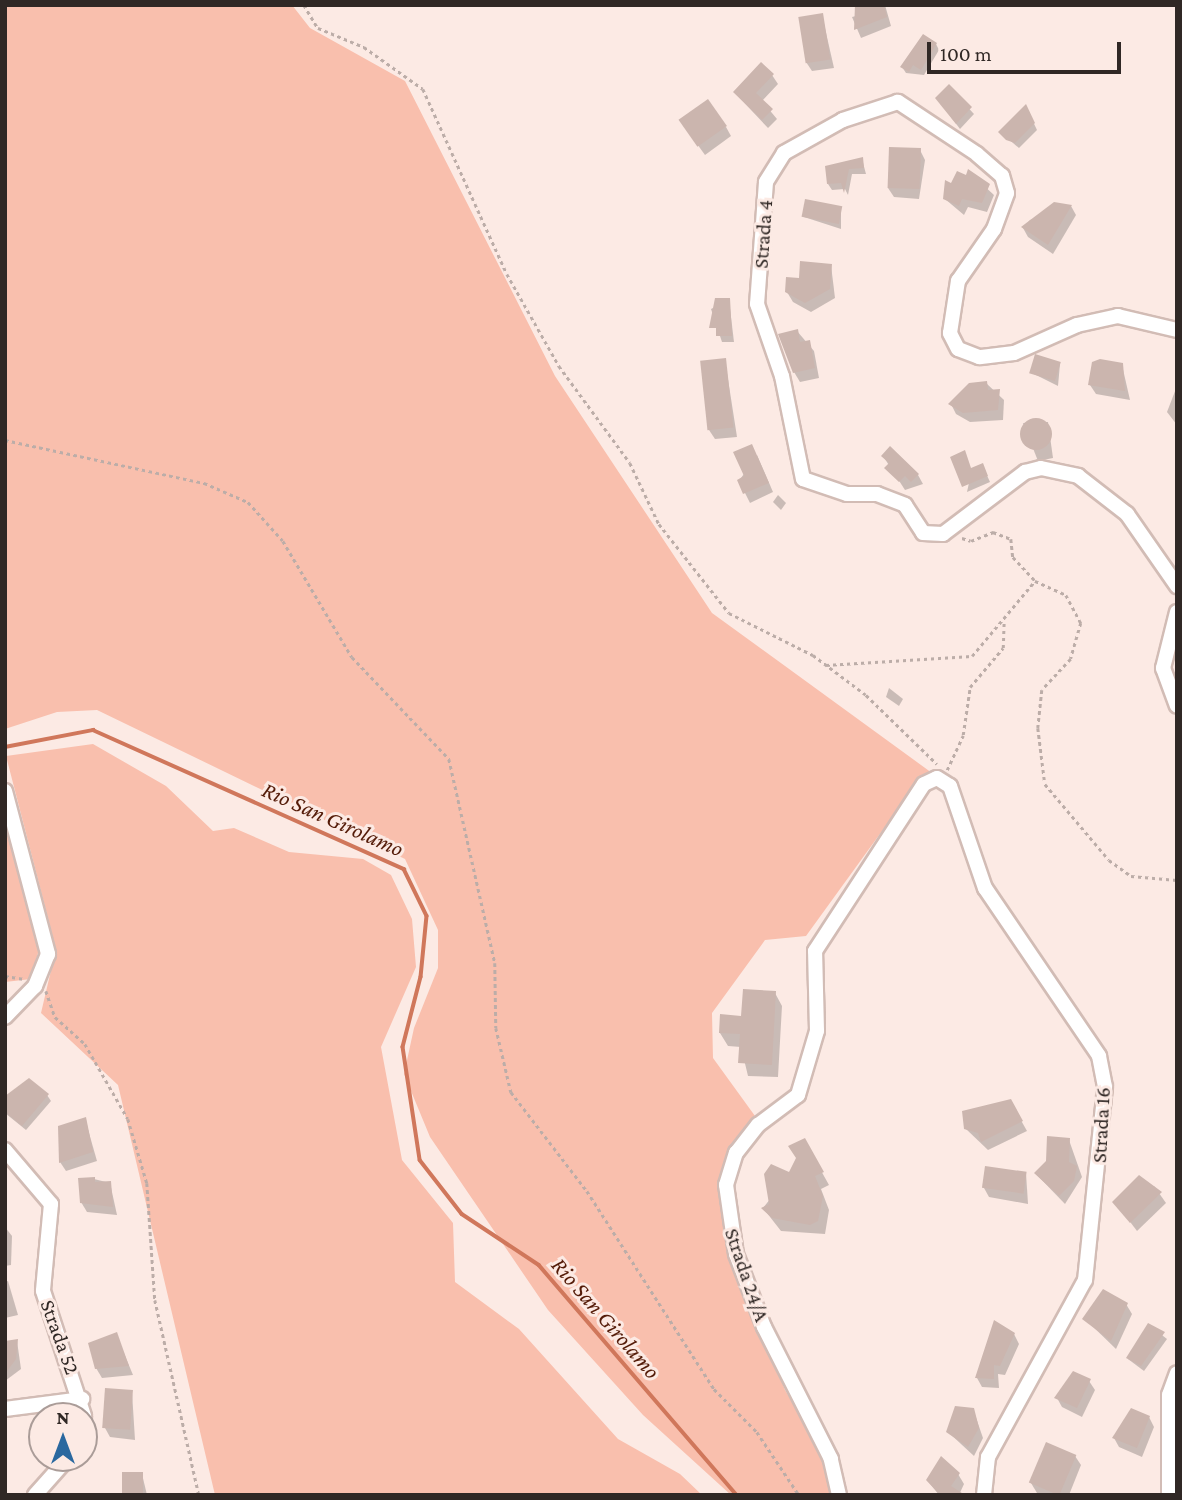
<!DOCTYPE html>
<style>
body{margin:0}
#map{position:relative;width:1182px;height:1500px;overflow:hidden;background:#fceae4;font-family:"Crimson Pro",serif}
div>[style]{position:absolute}
.green>*{inset:0;background:#f9bfad}
.shadow>*{inset:0;background:#0003}
.stream>*{height:3.5px;margin:-1.75px;padding:0 1.75px;transform-origin:1.75px;border-radius:1.75px;background:#d0775b}
.building>*{inset:0;background:#cbb5ae;transform-origin:0 0}
.round{border-radius:50%}
.path>*{height:2.5px;margin-top:-1.25px;transform-origin:0;background:repeating-linear-gradient(90deg,#bcada8 0 3.5px,transparent 0 7px)}
.roads{filter:drop-shadow(2px 0 #d2bcb5) drop-shadow(-2px 0 #d2bcb5) drop-shadow(0 2px #d2bcb5) drop-shadow(0 -2px #d2bcb5)}
.minor>*{height:14px;margin:-7px;padding:0 7px;transform-origin:7px;border-radius:7px;background:#fff}
span{translate:-50% -50%;white-space:nowrap;text-align:center;line-height:1.15;-webkit-text-stroke:6px #fceae4;paint-order:stroke}
.street-label{font-size:21px;color:#302825}
.water-label{font-size:23px;color:#551c09;font-style:italic}
.frame{position:absolute;inset:0;border:7px solid #302825;pointer-events:none}
.north{position:absolute;left:28px;top:1402px;width:70px;height:70px;box-sizing:border-box;background:#fceae4;border:2px solid #aa9c98;border-radius:50%;rotate:0deg;font-size:19px;font-weight:700;line-height:28px;text-align:center;color:#302825}
.north::after{content:'';display:block;margin:auto;width:24px;height:32px;background:#2a689f;clip-path:polygon(50% 0,100% 100%,50% 72%,0 100%)}
.scale{position:absolute;left:927px;top:42px;width:194px;height:32px;box-sizing:border-box;border:4px solid #302825;border-top:0;padding-left:9px;font-size:21px;line-height:24px;white-space:nowrap;color:#302825;-webkit-text-stroke:5px #fceae4;paint-order:stroke}
</style>
<div id="map">
<div class="green">
<div style="clip-path:polygon(5px 5px,292px 5px,310px 28px,405px 81px,555px 376px,712px 613px,932px 773px,911px 791px,806px 936px,765px 940px,712px 1013px,713px 1058px,755px 1116px,727px 1155px,719px 1182px,726px 1232px,785px 1390px,822px 1450px,833px 1495px,731px 1495px,643px 1415px,548px 1310px,430px 1137px,404px 1074px,414px 1028px,438px 968px,438px 930px,405px 859px,97px 710px,57px 712px,5px 729px)"></div>
<div style="clip-path:polygon(93px 744px,166px 786px,213px 831px,234px 828px,289px 852px,363px 859px,391px 875px,412px 919px,416px 967px,381px 1047px,402px 1160px,453px 1223px,455px 1282px,519px 1329px,618px 1439px,680px 1474px,702px 1495px,215px 1495px,118px 1085px,41px 1013px,56px 949px,6px 756px)"></div>
<div style="clip-path:polygon(5px 824px,41px 942px,31px 979px,5px 982px)"></div>
</div>
<div class="shadow">
<div style="clip-path:polygon(857px 5px,885px 5px,891px 26px,861px 38px,852px 17px,860px 15px)"></div>
<div style="clip-path:polygon(822px 15px,834px 68px,812px 71px,806px 62px)"></div>
<div style="clip-path:polygon(936px 44px,939px 50px,924px 75px,906px 73px,902px 67px)"></div>
<div style="clip-path:polygon(772px 75px,778px 84px,762px 101px,777px 119px,768px 128px,735px 93px)"></div>
<div style="clip-path:polygon(949px 87px,974px 114px,960px 129px,941px 104px)"></div>
<div style="clip-path:polygon(1026px 107px,1037px 130px,1019px 148px,1000px 132px)"></div>
<div style="clip-path:polygon(726px 127px,731px 136px,705px 155px,687px 130px)"></div>
<div style="clip-path:polygon(920px 150px,925px 160px,919px 199px,894px 197px,888px 188px)"></div>
<div style="clip-path:polygon(862px 159px,866px 174px,852px 174px,848px 195px,845px 189px,832px 190px,828px 184px)"></div>
<div style="clip-path:polygon(969px 172px,994px 195px,987px 212px,968px 207px,964px 215px,945px 199px)"></div>
<div style="clip-path:polygon(1071px 206px,1076px 215px,1053px 254px,1028px 237px,1023px 228px,1030px 220px)"></div>
<div style="clip-path:polygon(841px 208px,841px 229px,804px 217px)"></div>
<div style="clip-path:polygon(831px 265px,835px 298px,811px 312px,793px 302px,787px 292px)"></div>
<div style="clip-path:polygon(729px 300px,734px 342px,722px 342px,711px 309px)"></div>
<div style="clip-path:polygon(797px 331px,814px 351px,819px 378px,800px 382px,794px 372px)"></div>
<div style="clip-path:polygon(725px 360px,737px 437px,715px 439px,709px 430px)"></div>
<div style="clip-path:polygon(1060px 364px,1058px 386px,1034px 374px)"></div>
<div style="clip-path:polygon(1122px 365px,1130px 400px,1096px 394px,1090px 385px)"></div>
<div style="clip-path:polygon(986px 383px,1004px 400px,1003px 420px,970px 422px,956px 414px,951px 404px)"></div>
<div style="clip-path:polygon(1177px 386px,1177px 425px,1167px 412px)"></div>
<div style="clip-path:polygon(1048px 422px,1053px 458px,1038px 461px,1023px 423px)"></div>
<div style="clip-path:polygon(757px 455px,773px 492px,750px 503px,739px 481px)"></div>
<div style="clip-path:polygon(883px 456px,918px 475px,923px 484px,905px 490px)"></div>
<div style="clip-path:polygon(972px 469px,985px 471px,990px 482px,967px 492px)"></div>
<div style="clip-path:polygon(778px 495px,786px 503px,781px 510px,773px 502px)"></div>
<div style="clip-path:polygon(889px 688px,903px 699px,899px 706px,886px 697px)"></div>
<div style="clip-path:polygon(775px 993px,782px 1006px,778px 1077px,748px 1076px,741px 1047px,728px 1046px,720px 1033px)"></div>
<div style="clip-path:polygon(47px 1095px,51px 1101px,26px 1130px,5px 1113px,5px 1101px)"></div>
<div style="clip-path:polygon(1010px 1101px,1027px 1131px,988px 1150px,966px 1129px)"></div>
<div style="clip-path:polygon(85px 1119px,97px 1161px,66px 1171px,60px 1162px)"></div>
<div style="clip-path:polygon(804px 1140px,829px 1185px,821px 1189px,829px 1210px,825px 1234px,781px 1231px,763px 1208px,790px 1174px)"></div>
<div style="clip-path:polygon(1069px 1140px,1082px 1177px,1065px 1204px,1036px 1174px)"></div>
<div style="clip-path:polygon(1026px 1173px,1028px 1204px,989px 1197px,984px 1188px)"></div>
<div style="clip-path:polygon(94px 1179px,110px 1183px,117px 1215px,87px 1212px,81px 1202px)"></div>
<div style="clip-path:polygon(1154px 1186px,1166px 1203px,1137px 1231px,1115px 1202px)"></div>
<div style="clip-path:polygon(5px 1227px,12px 1236px,11px 1265px,5px 1266px)"></div>
<div style="clip-path:polygon(8px 1281px,18px 1315px,5px 1318px,5px 1282px)"></div>
<div style="clip-path:polygon(1126px 1304px,1132px 1314px,1116px 1349px,1085px 1319px)"></div>
<div style="clip-path:polygon(1149px 1325px,1167px 1339px,1144px 1371px,1128px 1359px)"></div>
<div style="clip-path:polygon(116px 1334px,133px 1375px,102px 1378px,96px 1368px)"></div>
<div style="clip-path:polygon(1014px 1334px,1019px 1344px,1005px 1375px,998px 1374px,999px 1388px,982px 1387px,977px 1378px)"></div>
<div style="clip-path:polygon(17px 1341px,21px 1369px,5px 1381px,5px 1343px)"></div>
<div style="clip-path:polygon(1089px 1381px,1095px 1390px,1082px 1417px,1062px 1407px,1057px 1398px)"></div>
<div style="clip-path:polygon(132px 1392px,135px 1440px,110px 1437px,105px 1428px)"></div>
<div style="clip-path:polygon(973px 1409px,983px 1438px,974px 1456px,948px 1432px)"></div>
<div style="clip-path:polygon(1149px 1417px,1154px 1427px,1142px 1457px,1119px 1447px,1114px 1438px)"></div>
<div style="clip-path:polygon(1075px 1456px,1081px 1465px,1069px 1495px,1037px 1493px,1031px 1483px)"></div>
<div style="clip-path:polygon(142px 1474px,147px 1495px,123px 1495px)"></div>
<div style="clip-path:polygon(958px 1474px,964px 1484px,959px 1495px,939px 1495px,928px 1481px)"></div>
</div>
<div class="stream">
<div style="left:5px;top:747px;width:90px;rotate:-10.9deg"></div>
<div style="left:93px;top:730px;width:341px;rotate:24.1deg"></div>
<div style="left:404px;top:869px;width:52px;rotate:63.9deg"></div>
<div style="left:427px;top:916px;width:61px;rotate:95.6deg"></div>
<div style="left:421px;top:977px;width:72px;rotate:104.4deg"></div>
<div style="left:403px;top:1047px;width:114px;rotate:81.4deg"></div>
<div style="left:420px;top:1160px;width:68px;rotate:52.1deg"></div>
<div style="left:462px;top:1214px;width:92px;rotate:33.5deg"></div>
<div style="left:539px;top:1265px;width:303px;rotate:49.3deg"></div>
</div>
<div class="building">
<div style="clip-path:polygon(855px 5px,884px 5px,887px 17px,854px 30px)"></div>
<div style="left:823px;top:13px;width:47px;height:25px;rotate:81deg"></div>
<div style="clip-path:polygon(923px 34px,937px 43px,921px 70px,913px 65px,909px 72px,900px 67px)"></div>
<div style="clip-path:polygon(761px 62px,774px 74px,756px 93px,773px 109px,762px 120px,733px 92px)"></div>
<div style="clip-path:polygon(949px 84px,972px 107px,956px 124px,935px 98px)"></div>
<div style="left:708px;top:99px;width:33px;height:36px;rotate:55deg"></div>
<div style="clip-path:polygon(1026px 104px,1035px 123px,1015px 143px,1006px 140px,998px 132px)"></div>
<div style="left:889px;top:147px;width:32px;height:41px;rotate:2deg"></div>
<div style="clip-path:polygon(863px 157px,864px 168px,849px 169px,844px 193px,841px 183px,827px 184px,825px 166px)"></div>
<div style="clip-path:polygon(968px 169px,990px 184px,982px 203px,962px 199px,959px 206px,943px 199px,945px 180px,951px 183px,957px 171px,966px 175px)"></div>
<div style="left:805px;top:199px;width:38px;height:18px;rotate:11deg"></div>
<div style="clip-path:polygon(1054px 202px,1072px 205px,1048px 245px,1021px 227px)"></div>
<div style="clip-path:polygon(800px 261px,832px 264px,830px 289px,805px 303px,785px 292px,786px 277px,799px 278px)"></div>
<div style="clip-path:polygon(715px 298px,730px 298px,732px 336px,716px 336px,716px 328px,709px 328px)"></div>
<div style="clip-path:polygon(798px 329px,800px 342px,810px 340px,815px 368px,793px 373px,778px 334px)"></div>
<div style="left:1035px;top:354px;width:27px;height:20px;rotate:17deg"></div>
<div style="left:726px;top:358px;width:70px;height:26px;rotate:84deg"></div>
<div style="clip-path:polygon(1100px 359px,1123px 363px,1125px 391px,1088px 385px,1092px 362px)"></div>
<div style="clip-path:polygon(987px 381px,988px 390px,1000px 389px,998px 410px,963px 413px,948px 404px,969px 383px)"></div>
<div class="round" style="left:1020px;top:418px;width:32px;height:32px"></div>
<div style="clip-path:polygon(752px 444px,769px 483px,743px 494px,737px 480px,744px 476px,733px 452px)"></div>
<div style="clip-path:polygon(890px 446px,919px 474px,911px 482px,905px 476px,899px 482px,884px 468px,889px 463px,881px 456px)"></div>
<div style="clip-path:polygon(965px 450px,971px 468px,983px 463px,988px 476px,962px 487px,950px 457px)"></div>
<div style="clip-path:polygon(743px 989px,776px 991px,772px 1065px,738px 1063px,740px 1034px,719px 1033px,720px 1014px,741px 1016px)"></div>
<div style="clip-path:polygon(29px 1078px,49px 1094px,22px 1126px,5px 1112px,5px 1096px)"></div>
<div style="clip-path:polygon(1011px 1099px,1023px 1121px,981px 1142px,978px 1133px,964px 1129px,962px 1111px)"></div>
<div style="clip-path:polygon(86px 1117px,93px 1152px,59px 1163px,58px 1126px)"></div>
<div style="clip-path:polygon(1047px 1136px,1070px 1138px,1069px 1162px,1077px 1166px,1074px 1181px,1059px 1196px,1034px 1173px,1046px 1161px)"></div>
<div style="clip-path:polygon(805px 1138px,824px 1172px,815px 1176px,823px 1196px,818px 1221px,810px 1225px,772px 1218px,761px 1208px,769px 1204px,764px 1174px,771px 1164px,789px 1172px,796px 1158px,788px 1146px)"></div>
<div style="left:985px;top:1166px;width:42px;height:22px;rotate:8deg"></div>
<div style="clip-path:polygon(1139px 1175px,1162px 1192px,1130px 1223px,1112px 1202px)"></div>
<div style="clip-path:polygon(95px 1177px,95px 1182px,111px 1181px,113px 1207px,80px 1203px,78px 1178px)"></div>
<div style="clip-path:polygon(1103px 1289px,1128px 1303px,1111px 1341px,1082px 1319px)"></div>
<div style="clip-path:polygon(994px 1320px,1015px 1333px,1000px 1366px,994px 1365px,994px 1379px,975px 1378px)"></div>
<div style="clip-path:polygon(1148px 1323px,1165px 1332px,1141px 1366px,1126px 1358px)"></div>
<div style="clip-path:polygon(117px 1332px,129px 1366px,95px 1369px,88px 1343px)"></div>
<div style="clip-path:polygon(18px 1339px,16px 1359px,5px 1374px,5px 1341px)"></div>
<div style="clip-path:polygon(1073px 1371px,1091px 1379px,1077px 1408px,1054px 1398px)"></div>
<div style="left:105px;top:1388px;width:28px;height:40px;rotate:4deg"></div>
<div style="clip-path:polygon(955px 1406px,974px 1408px,979px 1428px,968px 1447px,946px 1432px)"></div>
<div style="clip-path:polygon(1131px 1408px,1150px 1416px,1137px 1448px,1112px 1438px)"></div>
<div style="left:1046px;top:1442px;width:33px;height:44px;rotate:23deg"></div>
<div style="clip-path:polygon(941px 1456px,960px 1473px,951px 1486px,965px 1495px,940px 1495px,926px 1480px)"></div>
<div style="left:122px;top:1472px;width:21px;height:23px"></div>
</div>
<div class="path">
<div style="left:304px;top:5px;width:27px;rotate:59deg"></div>
<div style="left:318px;top:28px;width:50px;rotate:22.4deg"></div>
<div style="left:364px;top:47px;width:72px;rotate:35.4deg"></div>
<div style="left:423px;top:89px;width:203px;rotate:65.6deg"></div>
<div style="left:507px;top:274px;width:106px;rotate:60.5deg"></div>
<div style="left:559px;top:366px;width:120px;rotate:53.8deg"></div>
<div style="left:630px;top:463px;width:68px;rotate:64.6deg"></div>
<div style="left:659px;top:524px;width:113px;rotate:51.8deg"></div>
<div style="left:729px;top:613px;width:94px;rotate:26.6deg"></div>
<div style="left:813px;top:655px;width:66px;rotate:37deg"></div>
<div style="left:866px;top:695px;width:99px;rotate:44.2deg"></div>
<div style="left:5px;top:440px;width:204px;rotate:12.2deg"></div>
<div style="left:204px;top:483px;width:48px;rotate:23.4deg"></div>
<div style="left:248px;top:502px;width:52px;rotate:48.1deg"></div>
<div style="left:283px;top:541px;width:135px;rotate:59.3deg"></div>
<div style="left:352px;top:657px;width:141px;rotate:46.4deg"></div>
<div style="left:449px;top:759px;width:209px;rotate:77.3deg"></div>
<div style="left:495px;top:963px;width:65px;rotate:89.1deg"></div>
<div style="left:496px;top:1028px;width:66px;rotate:76.8deg"></div>
<div style="left:511px;top:1092px;width:125px;rotate:52.5deg"></div>
<div style="left:587px;top:1191px;width:235px;rotate:57.3deg"></div>
<div style="left:714px;top:1389px;width:61px;rotate:45deg"></div>
<div style="left:757px;top:1432px;width:76px;rotate:56.3deg"></div>
<div style="left:962px;top:538px;width:9px;rotate:18deg"></div>
<div style="left:971px;top:541px;width:24px;rotate:-22deg"></div>
<div style="left:993px;top:532px;width:19px;rotate:21deg"></div>
<div style="left:1011px;top:539px;width:18px;rotate:84deg"></div>
<div style="left:1013px;top:557px;width:33px;rotate:47deg"></div>
<div style="left:826px;top:665px;width:146px;rotate:-3.5deg"></div>
<div style="left:972px;top:656px;width:98px;rotate:-50deg"></div>
<div style="left:1035px;top:581px;width:34px;rotate:24deg"></div>
<div style="left:1066px;top:595px;width:32px;rotate:62deg"></div>
<div style="left:1081px;top:623px;width:37px;rotate:106deg"></div>
<div style="left:1071px;top:659px;width:42px;rotate:133.1deg"></div>
<div style="left:1042px;top:690px;width:38px;rotate:96deg"></div>
<div style="left:1038px;top:728px;width:56px;rotate:82.9deg"></div>
<div style="left:1045px;top:784px;width:99px;rotate:49.9deg"></div>
<div style="left:1109px;top:860px;width:27px;rotate:36deg"></div>
<div style="left:1131px;top:876px;width:46px;rotate:5deg"></div>
<div style="left:947px;top:770px;width:38px;rotate:-65deg"></div>
<div style="left:963px;top:735px;width:49px;rotate:-81.7deg"></div>
<div style="left:970px;top:687px;width:51px;rotate:-49.8deg"></div>
<div style="left:1003px;top:648px;width:25px;rotate:-88deg"></div>
<div style="left:5px;top:976px;width:18px;rotate:9deg"></div>
<div style="left:46px;top:991px;width:28px;rotate:71deg"></div>
<div style="left:55px;top:1017px;width:40px;rotate:42deg"></div>
<div style="left:85px;top:1044px;width:86px;rotate:60.2deg"></div>
<div style="left:128px;top:1119px;width:67px;rotate:73.5deg"></div>
<div style="left:147px;top:1183px;width:117px;rotate:86.1deg"></div>
<div style="left:155px;top:1300px;width:200px;rotate:77.3deg"></div>
</div>
<div class="roads">
<div class="minor">
<div style="left:1177px;top:330px;width:61px;rotate:-166.7deg"></div>
<div style="left:1118px;top:316px;width:42px;rotate:167.6deg"></div>
<div style="left:1077px;top:325px;width:69px;rotate:156deg"></div>
<div style="left:1014px;top:353px;width:35px;rotate:173deg"></div>
<div style="left:979px;top:357px;width:22px;rotate:-159deg"></div>
<div style="left:958px;top:349px;width:18px;rotate:-117deg"></div>
<div style="left:950px;top:333px;width:53px;rotate:-81.3deg"></div>
<div style="left:958px;top:281px;width:63px;rotate:-55.3deg"></div>
<div style="left:994px;top:229px;width:38px;rotate:-70deg"></div>
<div style="left:1007px;top:193px;width:18px;rotate:-106deg"></div>
<div style="left:1002px;top:176px;width:33px;rotate:-139deg"></div>
<div style="left:977px;top:154px;width:95px;rotate:-146.6deg"></div>
<div style="left:898px;top:102px;width:58px;rotate:161.9deg"></div>
<div style="left:843px;top:120px;width:68px;rotate:150.8deg"></div>
<div style="left:784px;top:153px;width:34px;rotate:122deg"></div>
<div style="left:766px;top:182px;width:122px;rotate:94.2deg"></div>
<div style="left:757px;top:304px;width:76px;rotate:70.9deg"></div>
<div style="left:782px;top:376px;width:105px;rotate:78.5deg"></div>
<div style="left:803px;top:479px;width:46px;rotate:18.8deg"></div>
<div style="left:847px;top:494px;width:30px"></div>
<div style="left:877px;top:494px;width:30px;rotate:21deg"></div>
<div style="left:905px;top:505px;width:33px;rotate:57deg"></div>
<div style="left:923px;top:533px;width:20px;rotate:3deg"></div>
<div style="left:943px;top:534px;width:103px;rotate:-37.1deg"></div>
<div style="left:1025px;top:472px;width:16px;rotate:-14deg"></div>
<div style="left:1041px;top:468px;width:38px;rotate:12deg"></div>
<div style="left:1078px;top:476px;width:62px;rotate:37.8deg"></div>
<div style="left:1127px;top:514px;width:88px;rotate:55.2deg"></div>
<div style="left:1177px;top:612px;width:58px;rotate:104deg"></div>
<div style="left:1163px;top:668px;width:40px;rotate:69.8deg"></div>
<div style="left:5px;top:791px;width:169px;rotate:75.2deg"></div>
<div style="left:48px;top:954px;width:35px;rotate:112deg"></div>
<div style="left:35px;top:986px;width:43px;rotate:134.1deg"></div>
<div style="left:5px;top:1150px;width:71px;rotate:49.6deg"></div>
<div style="left:51px;top:1204px;width:87px;rotate:95.3deg"></div>
<div style="left:43px;top:1291px;width:132px;rotate:71.8deg"></div>
<div style="left:5px;top:1409px;width:78px;rotate:-7.4deg"></div>
<div style="left:84px;top:1417px;width:19px;rotate:90deg"></div>
<div style="left:35px;top:1495px;width:50px;rotate:-48.3deg"></div>
<div style="left:839px;top:1495px;width:37px;rotate:-103deg"></div>
<div style="left:831px;top:1459px;width:148px;rotate:-116.9deg"></div>
<div style="left:764px;top:1327px;width:78px;rotate:-111deg"></div>
<div style="left:736px;top:1254px;width:70px;rotate:-98.2deg"></div>
<div style="left:726px;top:1185px;width:34px;rotate:-73deg"></div>
<div style="left:736px;top:1153px;width:36px;rotate:-52deg"></div>
<div style="left:758px;top:1125px;width:50px;rotate:-36.9deg"></div>
<div style="left:798px;top:1095px;width:67px;rotate:-73.5deg"></div>
<div style="left:817px;top:1031px;width:80px;rotate:-91.4deg"></div>
<div style="left:815px;top:951px;width:199px;rotate:-56.9deg"></div>
<div style="left:924px;top:784px;width:14px;rotate:-25deg"></div>
<div style="left:937px;top:778px;width:15px;rotate:32deg"></div>
<div style="left:950px;top:786px;width:108px;rotate:71.1deg"></div>
<div style="left:985px;top:888px;width:203px;rotate:55.8deg"></div>
<div style="left:1099px;top:1056px;width:32px;rotate:79deg"></div>
<div style="left:1105px;top:1087px;width:194px;rotate:95.9deg"></div>
<div style="left:1085px;top:1280px;width:202px;rotate:118.7deg"></div>
<div style="left:988px;top:1457px;width:38px;rotate:96deg"></div>
<div style="left:1169px;top:1495px;width:100px;rotate:-90deg"></div>
<div style="left:1169px;top:1395px;width:23px;rotate:-70deg"></div>
</div>
</div>
<div class="street-label">
<span style="left:763px;top:234px;rotate:-86deg">Strada 4</span>
<span style="left:1101px;top:1125px;rotate:-87deg">Strada 16</span>
<span style="left:747px;top:1275px;rotate:71deg">Strada 24/A</span>
<span style="left:60px;top:1337px;rotate:70deg">Strada 52</span>
</div>
<div class="water-label">
<span style="left:333px;top:819px;rotate:24deg">Rio San Girolamo</span>
<span style="left:606px;top:1318px;rotate:49deg">Rio San Girolamo</span>
</div>
<div class="frame"></div>
<div class="north">N</div>
<div class="scale">100 m</div>
</div>
